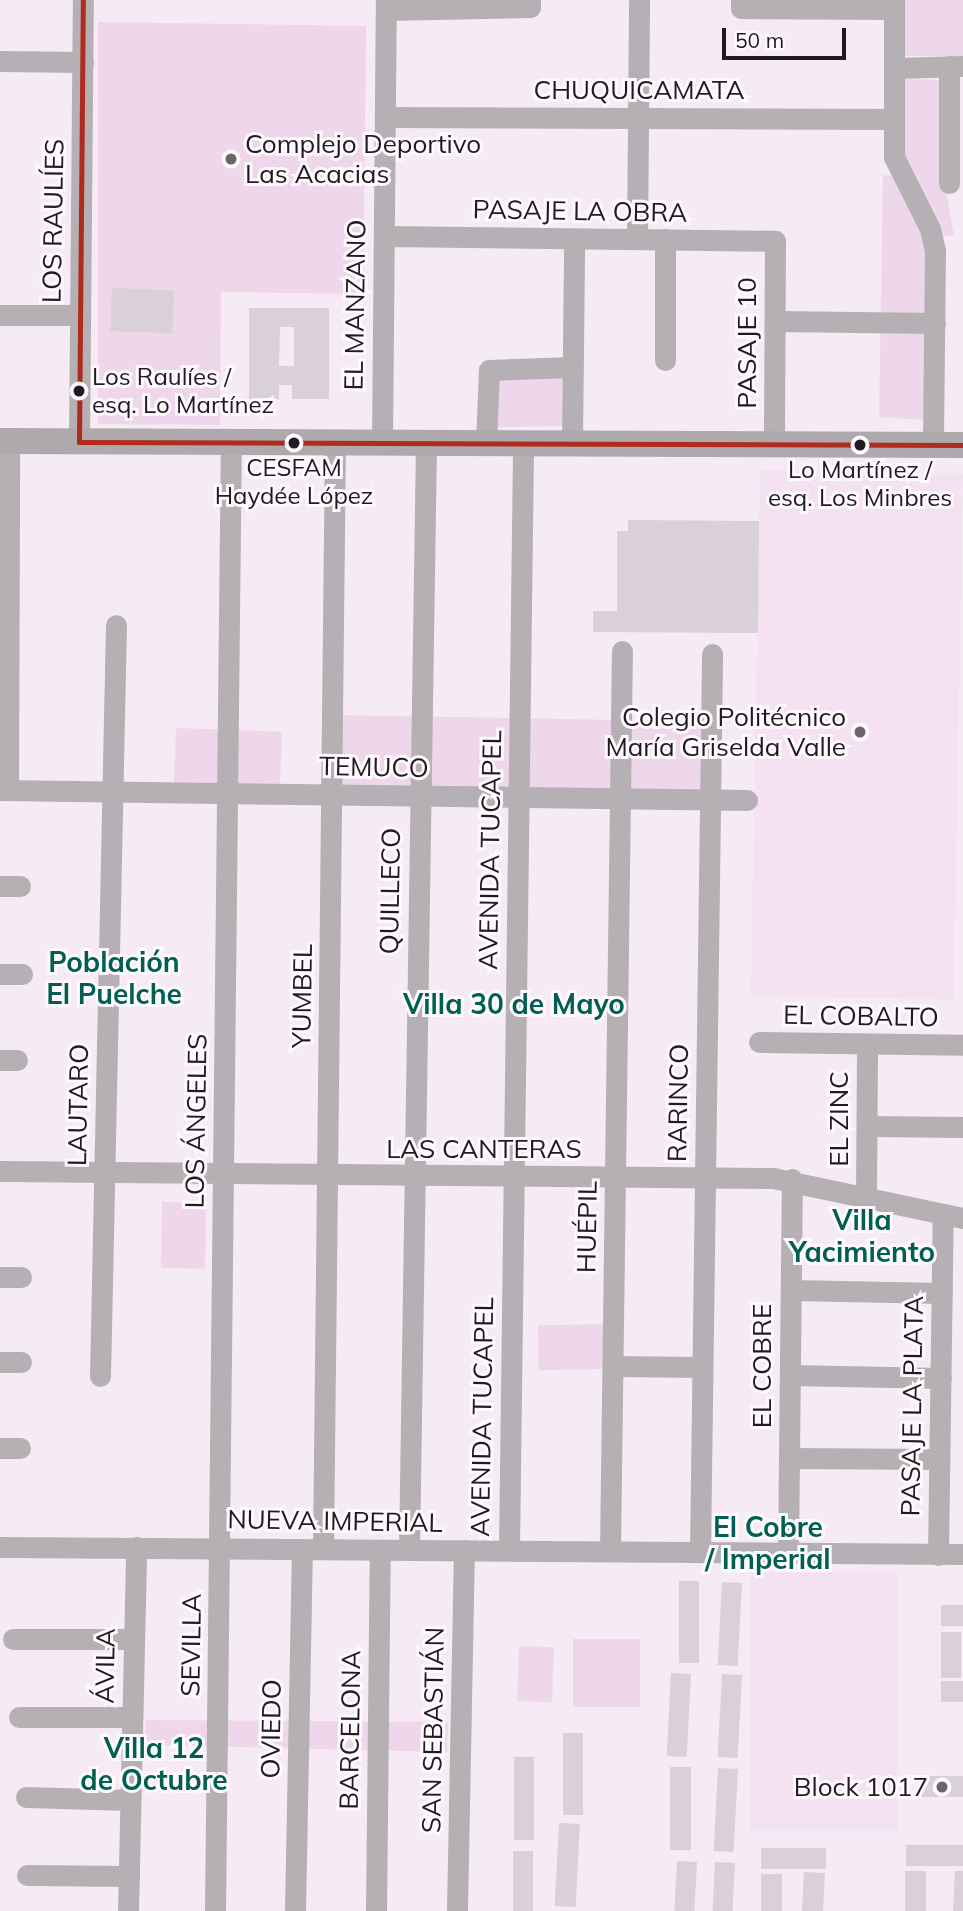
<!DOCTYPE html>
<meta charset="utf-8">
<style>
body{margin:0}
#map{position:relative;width:963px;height:1911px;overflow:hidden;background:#f6ebf4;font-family:Mulish,sans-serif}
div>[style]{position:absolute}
.built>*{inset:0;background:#f4e1f1;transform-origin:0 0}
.green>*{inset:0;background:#eed6eb;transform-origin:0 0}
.building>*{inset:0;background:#d9d1d7;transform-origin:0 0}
.minor>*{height:21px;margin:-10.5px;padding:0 10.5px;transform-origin:10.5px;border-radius:10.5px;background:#b5b0b3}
.major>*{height:26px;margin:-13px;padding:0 13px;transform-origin:13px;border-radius:13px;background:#aea9ad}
.bus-1>*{height:5px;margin:-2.5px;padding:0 2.5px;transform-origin:2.5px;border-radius:2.5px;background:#af2b1e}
.dots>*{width:19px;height:19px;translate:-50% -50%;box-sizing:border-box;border:4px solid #fdf9fd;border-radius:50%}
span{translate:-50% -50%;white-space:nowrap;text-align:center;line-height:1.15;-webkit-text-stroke:6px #fdf9fd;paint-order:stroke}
.bus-label{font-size:24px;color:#221a21}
.left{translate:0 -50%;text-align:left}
.street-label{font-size:26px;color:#221a21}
.poi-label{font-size:26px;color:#221a21}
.right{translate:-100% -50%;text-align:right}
.neighbourhood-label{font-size:28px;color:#005f52;font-weight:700}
.scale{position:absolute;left:722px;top:28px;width:124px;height:32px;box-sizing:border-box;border:4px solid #221a21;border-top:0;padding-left:9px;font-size:21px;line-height:24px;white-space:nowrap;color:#221a21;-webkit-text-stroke:5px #fdf9fd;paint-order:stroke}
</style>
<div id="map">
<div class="built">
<div style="left:760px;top:470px;width:203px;height:526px;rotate:1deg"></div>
<div style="left:751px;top:1572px;width:146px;height:259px"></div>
</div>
<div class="green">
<div style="left:904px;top:0;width:59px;height:56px"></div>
<div style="clip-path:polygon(98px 22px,366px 26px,363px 294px,221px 292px,220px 425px,98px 424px)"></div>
<div style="clip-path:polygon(903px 79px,944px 80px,944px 179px,954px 236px,941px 235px,905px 162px)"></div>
<div style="clip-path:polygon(883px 175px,893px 176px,912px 201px,925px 250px,925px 420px,879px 417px)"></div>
<div style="left:563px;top:375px;width:51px;height:69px;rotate:89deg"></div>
<div style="left:338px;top:715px;width:367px;height:77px;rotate:1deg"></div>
<div style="left:176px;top:728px;width:106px;height:54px;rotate:2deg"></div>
<div style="left:162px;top:1202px;width:44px;height:66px;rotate:1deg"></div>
<div style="left:605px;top:1324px;width:45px;height:67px;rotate:89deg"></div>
<div style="left:573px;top:1639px;width:67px;height:68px"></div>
<div style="left:519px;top:1646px;width:35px;height:55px;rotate:2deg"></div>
<div style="clip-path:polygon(146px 1720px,448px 1722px,447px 1752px,144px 1745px)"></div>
</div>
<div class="building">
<div style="left:112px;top:288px;width:62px;height:43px;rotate:2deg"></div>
<div style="clip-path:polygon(evenodd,249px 308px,329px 308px,329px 399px,292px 399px,292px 385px,279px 385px,279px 399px,249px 399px,249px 308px,280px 327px,294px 327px,294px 366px,279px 366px,280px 327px)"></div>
<div style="clip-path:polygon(628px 520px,759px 521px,758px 633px,593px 632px,593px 611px,617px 611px,617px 531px,628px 531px)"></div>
<div style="left:679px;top:1581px;width:20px;height:82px"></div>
<div style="left:722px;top:1582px;width:20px;height:83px;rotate:3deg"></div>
<div style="left:941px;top:1605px;width:22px;height:21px"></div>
<div style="left:941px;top:1632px;width:20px;height:46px"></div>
<div style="left:671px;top:1673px;width:20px;height:83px;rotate:3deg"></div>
<div style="left:722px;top:1674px;width:20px;height:83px;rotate:3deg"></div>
<div style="left:941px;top:1681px;width:22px;height:21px"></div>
<div style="left:563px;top:1733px;width:20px;height:82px"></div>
<div style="left:514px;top:1757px;width:20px;height:83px"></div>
<div style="left:670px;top:1767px;width:21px;height:83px"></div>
<div style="left:718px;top:1768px;width:20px;height:83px;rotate:3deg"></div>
<div style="left:922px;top:1776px;width:41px;height:21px"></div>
<div style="left:559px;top:1823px;width:21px;height:83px;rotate:3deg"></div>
<div style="left:906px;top:1845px;width:57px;height:21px"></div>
<div style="left:761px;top:1848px;width:65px;height:21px"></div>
<div style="left:513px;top:1851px;width:20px;height:60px"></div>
<div style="left:677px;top:1861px;width:20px;height:50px;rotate:3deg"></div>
<div style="left:715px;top:1862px;width:20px;height:49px;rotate:3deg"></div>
<div style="left:905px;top:1871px;width:21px;height:40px"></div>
<div style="clip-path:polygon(955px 1871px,963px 1871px,963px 1911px,953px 1911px)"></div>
<div style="left:804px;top:1872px;width:21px;height:39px;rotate:3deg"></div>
<div style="left:761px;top:1874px;width:21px;height:37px"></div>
</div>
<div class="minor">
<div style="left:741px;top:0;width:8px;rotate:90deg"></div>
<div style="left:741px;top:8px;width:153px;rotate:0.4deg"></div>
<div style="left:894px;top:0;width:157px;rotate:90deg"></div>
<div style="left:894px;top:157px;width:80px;rotate:63.4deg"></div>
<div style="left:930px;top:229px;width:22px;rotate:77deg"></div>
<div style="left:935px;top:250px;width:195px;rotate:90.6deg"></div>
<div style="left:386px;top:10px;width:144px;rotate:-1.2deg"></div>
<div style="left:530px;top:7px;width:7px;rotate:-90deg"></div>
<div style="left:0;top:61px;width:83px;rotate:0.7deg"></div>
<div style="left:897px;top:68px;width:64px;rotate:-1.8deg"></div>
<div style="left:385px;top:117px;width:509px;rotate:0.23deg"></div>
<div style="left:949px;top:183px;width:117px;rotate:-90deg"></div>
<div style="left:384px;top:236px;width:391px;rotate:0.7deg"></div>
<div style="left:775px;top:241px;width:204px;rotate:90.3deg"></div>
<div style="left:637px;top:239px;width:239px;rotate:-89.5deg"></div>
<div style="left:0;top:315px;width:80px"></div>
<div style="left:775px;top:321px;width:160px;rotate:0.7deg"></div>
<div style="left:665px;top:360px;width:121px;rotate:-90deg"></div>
<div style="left:79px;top:442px;width:442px;rotate:-89.5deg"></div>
<div style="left:382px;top:443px;width:443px;rotate:-89.5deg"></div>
<div style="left:486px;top:444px;width:74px;rotate:-87.7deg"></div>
<div style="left:489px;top:370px;width:84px;rotate:-2deg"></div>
<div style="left:572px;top:444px;width:205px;rotate:-89.4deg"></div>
<div style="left:0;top:790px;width:747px;rotate:0.77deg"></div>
<div style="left:8px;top:790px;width:349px;rotate:-89.8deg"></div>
<div style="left:0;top:886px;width:20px"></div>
<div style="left:0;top:974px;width:22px"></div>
<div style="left:759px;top:1042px;width:204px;rotate:0.8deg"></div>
<div style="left:0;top:1060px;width:17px"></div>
<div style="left:867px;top:1126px;width:96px;rotate:0.6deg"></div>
<div style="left:0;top:1171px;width:773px;rotate:0.52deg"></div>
<div style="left:773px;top:1178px;width:194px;rotate:11.9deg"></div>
<div style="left:866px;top:1195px;width:151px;rotate:-89.6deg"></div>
<div style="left:0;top:1277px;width:21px"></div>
<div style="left:791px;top:1290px;width:151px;rotate:1.1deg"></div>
<div style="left:0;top:1362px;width:21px"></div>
<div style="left:613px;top:1366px;width:89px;rotate:0.6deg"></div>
<div style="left:790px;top:1375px;width:151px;rotate:1.1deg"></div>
<div style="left:100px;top:1376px;width:751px;rotate:-88.78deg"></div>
<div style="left:0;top:1448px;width:20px"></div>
<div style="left:789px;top:1458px;width:150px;rotate:0.4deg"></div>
<div style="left:0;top:1547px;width:963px;rotate:0.42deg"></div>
<div style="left:323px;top:1549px;width:1106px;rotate:-89.38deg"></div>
<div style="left:409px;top:1550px;width:1107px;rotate:-89.12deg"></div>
<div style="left:509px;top:1550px;width:1106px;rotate:-89.27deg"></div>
<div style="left:610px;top:1551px;width:900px;rotate:-89.24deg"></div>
<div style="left:700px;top:1552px;width:898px;rotate:-89.23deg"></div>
<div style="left:788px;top:1553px;width:374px;rotate:-89.4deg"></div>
<div style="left:938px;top:1555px;width:340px;rotate:-89.2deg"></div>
<div style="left:13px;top:1639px;width:121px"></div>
<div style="left:19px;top:1717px;width:113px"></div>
<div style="left:26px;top:1797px;width:104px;rotate:1.7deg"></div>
<div style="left:27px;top:1875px;width:102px;rotate:0.6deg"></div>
<div style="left:128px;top:1911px;width:364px;rotate:-88.7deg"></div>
<div style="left:215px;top:1911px;width:1469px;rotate:-89.38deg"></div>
<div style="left:295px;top:1911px;width:362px;rotate:-88.9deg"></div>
<div style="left:376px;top:1911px;width:361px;rotate:-89.4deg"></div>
<div style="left:457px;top:1911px;width:361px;rotate:-88.9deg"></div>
</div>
<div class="major">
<div style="left:0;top:441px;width:963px;rotate:0.24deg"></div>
</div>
<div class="bus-1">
<div style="left:79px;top:442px;width:884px;rotate:0.19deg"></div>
<div style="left:79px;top:442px;width:442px;rotate:-89.5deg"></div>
</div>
<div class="dots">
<div style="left:231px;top:159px;background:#6c636b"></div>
<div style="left:79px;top:391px;background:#221a21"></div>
<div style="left:294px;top:443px;background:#221a21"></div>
<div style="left:860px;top:445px;background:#221a21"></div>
<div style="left:860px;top:732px;background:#6c636b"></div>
<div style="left:942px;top:1787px;background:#6c636b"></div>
</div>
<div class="bus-label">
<span class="left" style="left:92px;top:391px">Los Raulíes /<br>esq. Lo Martínez</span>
<span style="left:294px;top:482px">CESFAM<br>Haydée López</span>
<span style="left:860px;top:484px">Lo Martínez /<br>esq. Los Minbres</span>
</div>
<div class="street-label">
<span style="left:639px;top:90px">CHUQUICAMATA</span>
<span style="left:580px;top:211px;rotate:1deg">PASAJE LA OBRA</span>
<span style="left:53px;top:221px;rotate:-89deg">LOS RAULÍES</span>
<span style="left:355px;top:305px;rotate:-89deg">EL MANZANO</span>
<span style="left:747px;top:343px;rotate:-90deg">PASAJE 10</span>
<span style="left:374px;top:767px;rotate:1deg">TEMUCO</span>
<span style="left:490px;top:850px;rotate:-89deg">AVENIDA TUCAPEL</span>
<span style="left:390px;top:891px;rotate:-89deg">QUILLECO</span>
<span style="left:302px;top:996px;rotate:-89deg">YUMBEL</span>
<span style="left:861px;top:1016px;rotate:1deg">EL COBALTO</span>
<span style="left:678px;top:1103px;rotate:-89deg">RARINCO</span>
<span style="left:78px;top:1105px;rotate:-89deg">LAUTARO</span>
<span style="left:839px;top:1119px;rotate:-90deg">EL ZINC</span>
<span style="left:196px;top:1121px;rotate:-89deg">LOS ÁNGELES</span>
<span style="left:484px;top:1149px">LAS CANTERAS</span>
<span style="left:587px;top:1227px;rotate:-89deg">HUÉPIL</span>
<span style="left:762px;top:1366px;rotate:-90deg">EL COBRE</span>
<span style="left:912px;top:1406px;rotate:-89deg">PASAJE LA PLATA</span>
<span style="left:482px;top:1417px;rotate:-89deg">AVENIDA TUCAPEL</span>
<span style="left:335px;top:1521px;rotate:1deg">NUEVA IMPERIAL</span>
<span style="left:191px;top:1645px;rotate:-89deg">SEVILLA</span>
<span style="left:105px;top:1666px;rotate:-89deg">ÁVILA</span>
<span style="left:271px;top:1729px;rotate:-89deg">OVIEDO</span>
<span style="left:350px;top:1730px;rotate:-89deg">BARCELONA</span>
<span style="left:433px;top:1730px;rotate:-89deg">SAN SEBASTIÁN</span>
</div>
<div class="poi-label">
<span class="left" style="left:245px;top:159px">Complejo Deportivo<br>Las Acacias</span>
<span class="right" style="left:846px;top:732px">Colegio Politécnico<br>María Griselda Valle</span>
<span class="right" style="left:928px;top:1787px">Block 1017</span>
</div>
<div class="neighbourhood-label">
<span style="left:114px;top:978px">Población<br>El Puelche</span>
<span style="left:514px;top:1004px">Villa 30 de Mayo</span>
<span style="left:862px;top:1236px">Villa<br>Yacimiento</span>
<span style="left:768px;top:1543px">El Cobre<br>/ Imperial</span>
<span style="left:154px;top:1764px">Villa 12<br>de Octubre</span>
</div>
<div class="scale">50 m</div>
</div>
